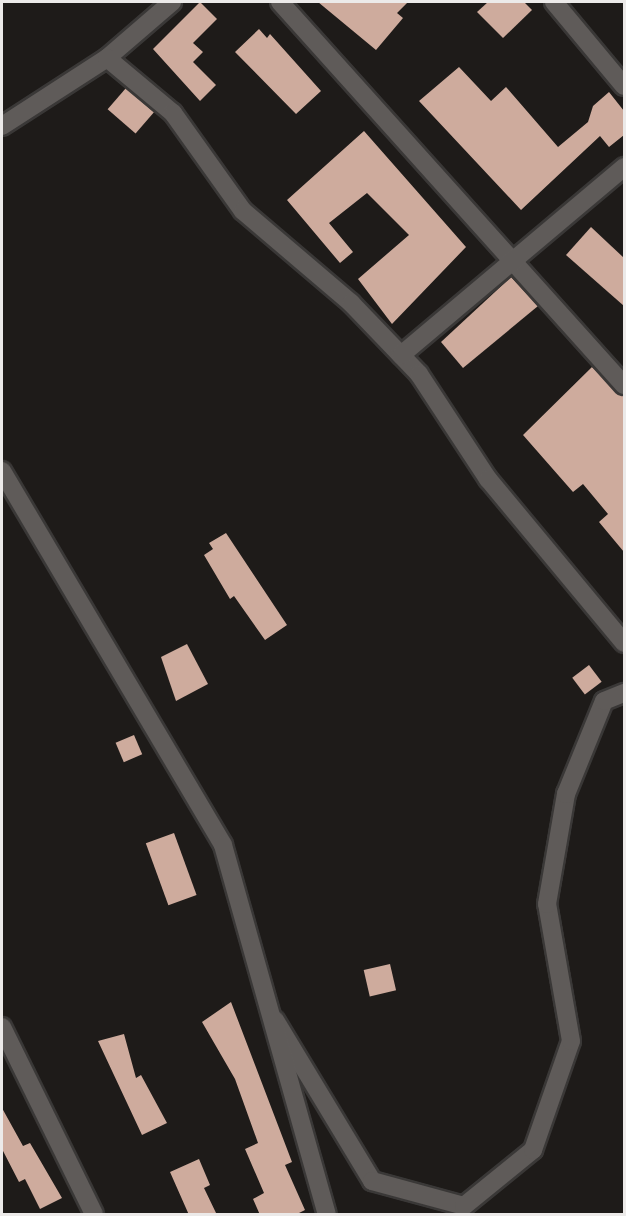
<!DOCTYPE html>
<style>
body{margin:0}
#map{position:relative;width:626px;height:1216px;overflow:hidden;background:#1e1b19;font-family:"Fira Sans Condensed",sans-serif}
div>[style]{position:absolute}
.building>*{inset:0;background:#ceab9d;transform-origin:0 0}
.roads{filter:drop-shadow(2px 0 #3a3837) drop-shadow(-2px 0 #3a3837) drop-shadow(0 2px #3a3837) drop-shadow(0 -2px #3a3837)}
.street>*{height:18px;margin:-9px;padding:0 9px;transform-origin:9px;border-radius:9px;background:#5f5b59}
.secondary>*{height:18px;margin:-9px;padding:0 9px;transform-origin:9px;border-radius:9px;background:#5f5b59}
span{translate:-50% -50%;white-space:nowrap;text-align:center;line-height:1.15;-webkit-text-stroke:6px #070606;paint-order:stroke}
.frame{position:absolute;inset:0;border:3px solid #eceae9;pointer-events:none}
</style>
<div id="map">
<div class="building">
<div style="clip-path:polygon(200px 2px,217px 19px,193px 43px,203px 52px,193px 62px,216px 85px,200px 101px,153px 49px)"></div>
<div style="clip-path:polygon(318px 2px,408px 2px,397px 13px,403px 18px,376px 50px)"></div>
<div style="clip-path:polygon(488px 2px,524px 2px,532px 10px,503px 38px,477px 12px)"></div>
<div style="clip-path:polygon(259px 29px,267px 38px,270px 34px,321px 91px,296px 114px,235px 52px)"></div>
<div style="clip-path:polygon(459px 67px,491px 101px,506px 87px,558px 147px,588px 122px,593px 106px,609px 92px,624px 111px,624px 135px,609px 147px,600px 136px,521px 210px,419px 101px)"></div>
<div style="left:126px;top:88px;width:37px;height:28px;rotate:41deg"></div>
<div style="clip-path:polygon(364px 131px,466px 247px,392px 324px,358px 279px,409px 235px,367px 193px,329px 223px,353px 252px,340px 263px,287px 200px)"></div>
<div style="clip-path:polygon(591px 227px,624px 258px,624px 306px,566px 255px)"></div>
<div style="clip-path:polygon(511px 277px,538px 306px,463px 368px,441px 342px)"></div>
<div style="clip-path:polygon(592px 367px,624px 396px,624px 552px,599px 522px,608px 514px,583px 484px,573px 492px,523px 435px)"></div>
<div style="clip-path:polygon(226px 533px,287px 625px,265px 640px,234px 596px,230px 599px,204px 555px,213px 549px,209px 543px)"></div>
<div style="clip-path:polygon(187px 644px,208px 684px,176px 701px,161px 657px)"></div>
<div style="left:589px;top:665px;width:21px;height:21px;rotate:53deg"></div>
<div style="left:134px;top:735px;width:21px;height:20px;rotate:67deg"></div>
<div style="left:174px;top:833px;width:66px;height:30px;rotate:70deg"></div>
<div style="left:390px;top:964px;width:27px;height:27px;rotate:77deg"></div>
<div style="clip-path:polygon(231px 1002px,292px 1162px,285px 1165px,305px 1210px,295px 1215px,260px 1215px,253px 1199px,264px 1193px,245px 1149px,258px 1143px,235px 1079px,202px 1022px)"></div>
<div style="clip-path:polygon(124px 1034px,136px 1078px,141px 1075px,167px 1123px,142px 1135px,98px 1041px)"></div>
<div style="clip-path:polygon(2px 1108px,23px 1146px,30px 1143px,62px 1198px,40px 1209px,25px 1179px,19px 1182px,2px 1149px)"></div>
<div style="clip-path:polygon(199px 1159px,210px 1185px,204px 1188px,217px 1215px,189px 1215px,170px 1172px)"></div>
</div>
<div class="roads">
<div class="street">
<div style="left:280px;top:2px;width:515px;rotate:48.07deg"></div>
<div style="left:554px;top:2px;width:109px;rotate:50.2deg"></div>
<div style="left:107px;top:58px;width:86px;rotate:-40.7deg"></div>
<div style="left:2px;top:126px;width:125px;rotate:-32.9deg"></div>
<div style="left:107px;top:58px;width:86px;rotate:39.8deg"></div>
<div style="left:173px;top:113px;width:120px;rotate:54.5deg"></div>
<div style="left:243px;top:211px;width:142px;rotate:40.4deg"></div>
<div style="left:351px;top:303px;width:98px;rotate:46.2deg"></div>
<div style="left:419px;top:374px;width:126px;rotate:56.7deg"></div>
<div style="left:488px;top:479px;width:213px;rotate:50.3deg"></div>
<div style="left:401px;top:355px;width:292px;rotate:-40.1deg"></div>
<div style="left:275px;top:1020px;width:188px;rotate:58.9deg"></div>
<div style="left:372px;top:1181px;width:95px;rotate:15.2deg"></div>
<div style="left:464px;top:1206px;width:89px;rotate:-39.1deg"></div>
<div style="left:533px;top:1150px;width:115px;rotate:-70.8deg"></div>
<div style="left:571px;top:1041px;width:139px;rotate:-99.9deg"></div>
<div style="left:547px;top:904px;width:112px;rotate:-80.2deg"></div>
<div style="left:566px;top:794px;width:100px;rotate:-67.8deg"></div>
<div style="left:604px;top:701px;width:22px;rotate:-22deg"></div>
<div style="left:2px;top:1027px;width:208px;rotate:63.8deg"></div>
</div>
<div class="secondary">
<div style="left:2px;top:471px;width:434px;rotate:59.4deg"></div>
<div style="left:223px;top:845px;width:383px;rotate:74.3deg"></div>
</div>
</div>
<div class="frame"></div>
</div>
